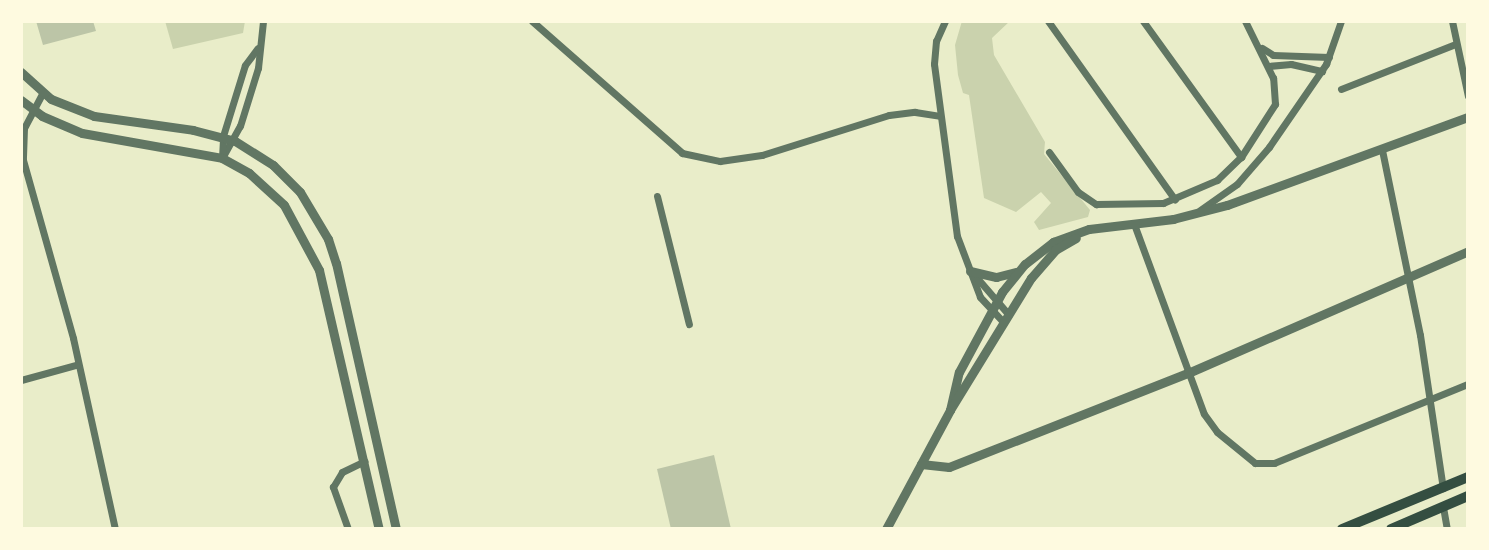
<!DOCTYPE html>
<style>
body{margin:0}
#map{position:relative;width:1489px;height:550px;overflow:hidden;background:#e9edc9;font-family:"Work Sans",sans-serif}
div>[style]{position:absolute}
.green>*{inset:0;background:#cad2ad}
.building>*{inset:0;background:#bcc5a7}
.minor>*{height:7px;margin:-3.5px;padding:0 3.5px;transform-origin:3.5px;border-radius:3.5px;background:#617663}
.tertiary>*{height:9px;margin:-4.5px;padding:0 4.5px;transform-origin:4.5px;border-radius:4.5px;background:#617663}
.primary>*{height:10px;margin:-5px;padding:0 5px;transform-origin:5px;border-radius:5px;background:#344e41}
span{translate:-50% -50%;white-space:nowrap;text-align:center;line-height:1.15;-webkit-text-stroke:6px #fefae0;paint-order:stroke}
.frame{position:absolute;inset:0;border:23px solid #fefae0;pointer-events:none}
</style>
<div id="map">
<div class="green">
<div style="clip-path:polygon(165px 21px,245px 21px,243px 33px,173px 49px)"></div>
<div style="clip-path:polygon(962px 21px,1010px 21px,992px 38px,994px 55px,1045px 142px,1044px 154px,1090px 210px,1088px 217px,1039px 230px,1034px 222px,1051px 203px,1041px 192px,1016px 212px,984px 198px,969px 95px,963px 93px,958px 75px,955px 45px)"></div>
</div>
<div class="building">
<div style="clip-path:polygon(36px 21px,93px 21px,96px 31px,43px 45px)"></div>
<div style="clip-path:polygon(714px 455px,731px 529px,671px 529px,657px 469px)"></div>
</div>
<div class="minor">
<div style="left:532px;top:21px;width:200px;rotate:41.3deg"></div>
<div style="left:682px;top:153px;width:39px;rotate:12deg"></div>
<div style="left:720px;top:161px;width:42px;rotate:-8.1deg"></div>
<div style="left:762px;top:155px;width:133px;rotate:-17.5deg"></div>
<div style="left:889px;top:115px;width:26px;rotate:-7deg"></div>
<div style="left:915px;top:112px;width:25px;rotate:9deg"></div>
<div style="left:945px;top:21px;width:22px;rotate:114deg"></div>
<div style="left:936px;top:41px;width:23px;rotate:95deg"></div>
<div style="left:934px;top:64px;width:174px;rotate:82.4deg"></div>
<div style="left:957px;top:236px;width:65px;rotate:69.3deg"></div>
<div style="left:980px;top:297px;width:35px;rotate:47deg"></div>
<div style="left:1048px;top:21px;width:219px;rotate:54.6deg"></div>
<div style="left:1143px;top:21px;width:168px;rotate:54.2deg"></div>
<div style="left:1452px;top:21px;width:77px;rotate:78deg"></div>
<div style="left:1262px;top:48px;width:13px;rotate:32deg"></div>
<div style="left:1273px;top:55px;width:56px;rotate:2deg"></div>
<div style="left:1268px;top:66px;width:23px;rotate:-5deg"></div>
<div style="left:1291px;top:64px;width:32px;rotate:13deg"></div>
<div style="left:1341px;top:89px;width:123px;rotate:-21.5deg"></div>
<div style="left:43px;top:92px;width:41px;rotate:117.8deg"></div>
<div style="left:24px;top:128px;width:32px;rotate:92deg"></div>
<div style="left:23px;top:160px;width:185px;rotate:74.3deg"></div>
<div style="left:73px;top:338px;width:196px;rotate:77.6deg"></div>
<div style="left:1382px;top:150px;width:189px;rotate:78.4deg"></div>
<div style="left:1420px;top:335px;width:155px;rotate:81.5deg"></div>
<div style="left:1049px;top:152px;width:49px;rotate:54.1deg"></div>
<div style="left:1078px;top:192px;width:22px;rotate:34deg"></div>
<div style="left:1096px;top:204px;width:67px;rotate:-0.9deg"></div>
<div style="left:1163px;top:203px;width:59px;rotate:-23.1deg"></div>
<div style="left:1217px;top:180px;width:33px;rotate:-44deg"></div>
<div style="left:1241px;top:157px;width:63px;rotate:-57.3deg"></div>
<div style="left:1275px;top:104px;width:26px;rotate:-94deg"></div>
<div style="left:1273px;top:78px;width:64px;rotate:-116.2deg"></div>
<div style="left:222px;top:158px;width:37px;rotate:-61deg"></div>
<div style="left:240px;top:126px;width:61px;rotate:-72.8deg"></div>
<div style="left:258px;top:68px;width:47px;rotate:-83.9deg"></div>
<div style="left:222px;top:158px;width:22px;rotate:-87deg"></div>
<div style="left:223px;top:136px;width:74px;rotate:-72.8deg"></div>
<div style="left:245px;top:65px;width:21px;rotate:-53deg"></div>
<div style="left:657px;top:196px;width:132px;rotate:76deg"></div>
<div style="left:1200px;top:210px;width:45px;rotate:-35.1deg"></div>
<div style="left:1237px;top:184px;width:49px;rotate:-49.1deg"></div>
<div style="left:1269px;top:147px;width:101px;rotate:-55.5deg"></div>
<div style="left:1326px;top:64px;width:46px;rotate:-70.8deg"></div>
<div style="left:1134px;top:224px;width:202px;rotate:69.8deg"></div>
<div style="left:1204px;top:414px;width:22px;rotate:54deg"></div>
<div style="left:1217px;top:432px;width:49px;rotate:39.2deg"></div>
<div style="left:1255px;top:463px;width:19px"></div>
<div style="left:1274px;top:463px;width:209px;rotate:-22.2deg"></div>
<div style="left:971px;top:271px;width:58px;rotate:49.2deg"></div>
<div style="left:21px;top:380px;width:57px;rotate:-15.3deg"></div>
<div style="left:1443px;top:507px;width:22px;rotate:80deg"></div>
<div style="left:348px;top:529px;width:45px;rotate:-109.7deg"></div>
<div style="left:333px;top:487px;width:17px;rotate:-59deg"></div>
<div style="left:342px;top:472px;width:25px;rotate:-26deg"></div>
</div>
<div class="tertiary">
<div style="left:21px;top:72px;width:40px;rotate:42deg"></div>
<div style="left:51px;top:99px;width:46px;rotate:21.6deg"></div>
<div style="left:94px;top:116px;width:100px;rotate:8deg"></div>
<div style="left:193px;top:130px;width:43px;rotate:14.7deg"></div>
<div style="left:235px;top:141px;width:45px;rotate:32.3deg"></div>
<div style="left:273px;top:165px;width:38px;rotate:45deg"></div>
<div style="left:300px;top:192px;width:55px;rotate:59.2deg"></div>
<div style="left:328px;top:239px;width:25px;rotate:72deg"></div>
<div style="left:336px;top:263px;width:273px;rotate:77.3deg"></div>
<div style="left:21px;top:100px;width:26px;rotate:37deg"></div>
<div style="left:42px;top:116px;width:43px;rotate:23deg"></div>
<div style="left:82px;top:133px;width:142px;rotate:10.1deg"></div>
<div style="left:222px;top:158px;width:31px;rotate:29deg"></div>
<div style="left:249px;top:173px;width:47px;rotate:42.4deg"></div>
<div style="left:284px;top:205px;width:74px;rotate:61.7deg"></div>
<div style="left:319px;top:270px;width:266px;rotate:77deg"></div>
<div style="left:970px;top:271px;width:27px;rotate:13deg"></div>
<div style="left:996px;top:277px;width:21px;rotate:-14deg"></div>
<div style="left:950px;top:410px;width:39px;rotate:-77deg"></div>
<div style="left:959px;top:372px;width:91px;rotate:-61.7deg"></div>
<div style="left:1002px;top:292px;width:36px;rotate:-51deg"></div>
<div style="left:1025px;top:264px;width:36px;rotate:-38deg"></div>
<div style="left:1053px;top:242px;width:38px;rotate:-20deg"></div>
<div style="left:1089px;top:229px;width:85px;rotate:-6.8deg"></div>
<div style="left:1173px;top:219px;width:56px;rotate:-14.5deg"></div>
<div style="left:1227px;top:205px;width:257px;rotate:-20.1deg"></div>
<div style="left:921px;top:464px;width:28px;rotate:6deg"></div>
<div style="left:949px;top:467px;width:257px;rotate:-21.5deg"></div>
<div style="left:1188px;top:373px;width:305px;rotate:-23.5deg"></div>
<div style="left:886px;top:529px;width:135px;rotate:-61.7deg"></div>
<div style="left:950px;top:410px;width:155px;rotate:-58.5deg"></div>
<div style="left:1031px;top:278px;width:37px;rotate:-49deg"></div>
<div style="left:1055px;top:250px;width:24px;rotate:-30deg"></div>
</div>
<div class="primary">
<div style="left:1342px;top:529px;width:136px;rotate:-22.4deg"></div>
<div style="left:1391px;top:529px;width:84px;rotate:-23.2deg"></div>
</div>
<div class="frame"></div>
</div>
